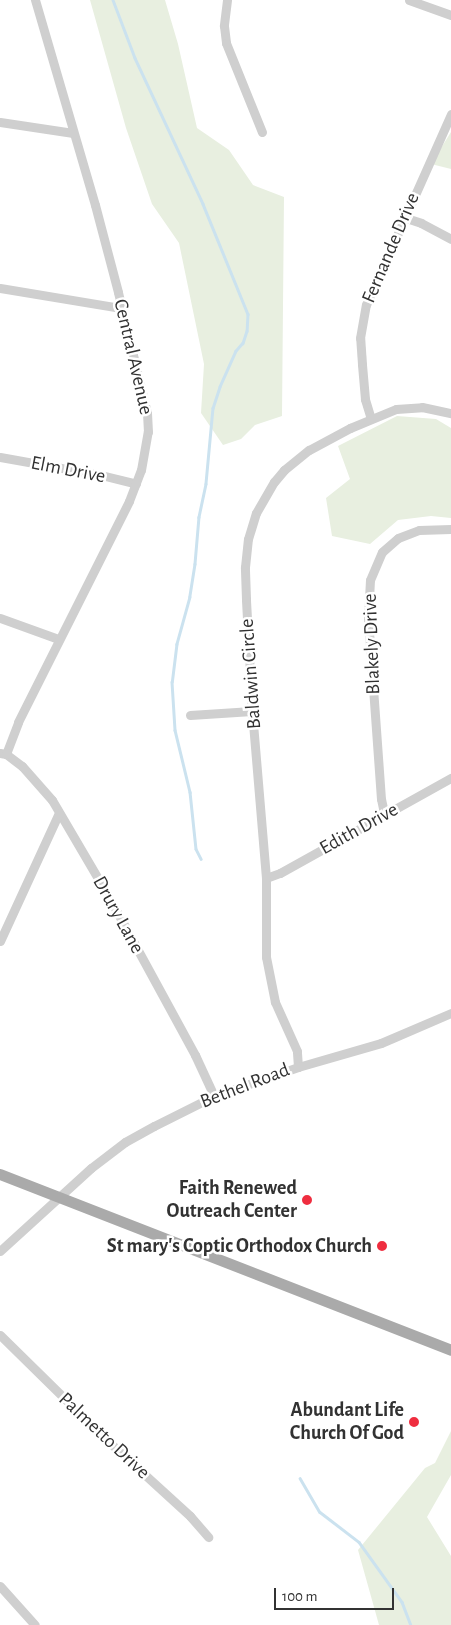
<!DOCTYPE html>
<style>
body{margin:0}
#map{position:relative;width:451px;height:1625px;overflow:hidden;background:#fff;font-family:"Alegreya Sans",sans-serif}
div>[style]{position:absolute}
.green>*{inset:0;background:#e8efe0}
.stream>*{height:2.5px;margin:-1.25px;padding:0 1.25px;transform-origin:1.25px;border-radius:1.25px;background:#cbe2ef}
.minor>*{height:9px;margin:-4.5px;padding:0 4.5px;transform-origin:4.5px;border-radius:4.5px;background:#cfcfcf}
.major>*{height:11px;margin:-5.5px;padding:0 5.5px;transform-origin:5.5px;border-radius:5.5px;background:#aaa}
.dots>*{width:14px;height:14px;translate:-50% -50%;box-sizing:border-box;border:2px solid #fff;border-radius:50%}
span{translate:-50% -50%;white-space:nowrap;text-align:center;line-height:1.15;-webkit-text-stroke:5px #fff;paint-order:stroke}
.street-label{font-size:20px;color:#323232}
.poi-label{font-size:20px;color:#323232;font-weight:700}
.right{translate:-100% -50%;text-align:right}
.scale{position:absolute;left:274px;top:1588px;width:120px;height:22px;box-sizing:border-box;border:2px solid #323232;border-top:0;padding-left:6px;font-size:15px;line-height:18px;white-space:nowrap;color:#323232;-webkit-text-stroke:4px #fff;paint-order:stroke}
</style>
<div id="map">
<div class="green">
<div style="clip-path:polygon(90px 0,165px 0,178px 44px,197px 128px,229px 150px,253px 185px,284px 197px,282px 416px,255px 425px,241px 439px,223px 445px,201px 413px,204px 364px,179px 243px,152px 204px,126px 128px)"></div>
<div style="clip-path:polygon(451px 132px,451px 169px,431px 164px)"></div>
<div style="clip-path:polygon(397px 416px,436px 419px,451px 428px,451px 518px,431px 516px,398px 520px,370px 544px,332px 536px,326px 498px,350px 479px,338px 446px)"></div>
<div style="clip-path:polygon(451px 1431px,451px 1475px,427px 1517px,451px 1556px,451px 1625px,379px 1625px,358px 1550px,425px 1468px,435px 1463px)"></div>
</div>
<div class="stream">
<div style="left:113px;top:0;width:62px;rotate:69.2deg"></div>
<div style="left:135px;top:58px;width:161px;rotate:65deg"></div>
<div style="left:203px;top:204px;width:119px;rotate:67.8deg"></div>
<div style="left:248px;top:314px;width:17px;rotate:93deg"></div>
<div style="left:247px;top:331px;width:13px;rotate:108deg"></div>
<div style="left:243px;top:343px;width:11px;rotate:131deg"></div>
<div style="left:236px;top:351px;width:39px;rotate:114deg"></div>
<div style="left:220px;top:387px;width:22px;rotate:108deg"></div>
<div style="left:213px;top:408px;width:76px;rotate:95.3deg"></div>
<div style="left:206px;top:484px;width:34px;rotate:102deg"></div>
<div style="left:199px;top:517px;width:47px;rotate:94.9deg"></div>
<div style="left:195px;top:564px;width:33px;rotate:99deg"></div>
<div style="left:190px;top:597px;width:49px;rotate:105.5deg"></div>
<div style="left:177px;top:644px;width:38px;rotate:97deg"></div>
<div style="left:172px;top:682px;width:48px;rotate:86.4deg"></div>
<div style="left:175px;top:730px;width:64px;rotate:76.4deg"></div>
<div style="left:190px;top:792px;width:57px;rotate:84deg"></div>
<div style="left:196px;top:849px;width:11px;rotate:63deg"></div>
<div style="left:300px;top:1478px;width:39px;rotate:60deg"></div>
<div style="left:320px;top:1512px;width:49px;rotate:37.6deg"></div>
<div style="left:359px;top:1542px;width:74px;rotate:54.4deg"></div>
<div style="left:402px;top:1602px;width:25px;rotate:69deg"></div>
</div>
<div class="minor">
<div style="left:227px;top:0;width:26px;rotate:97deg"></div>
<div style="left:224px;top:26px;width:17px;rotate:83deg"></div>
<div style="left:226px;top:43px;width:96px;rotate:68deg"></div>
<div style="left:409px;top:0;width:45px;rotate:19.7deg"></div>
<div style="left:0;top:122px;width:74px;rotate:8.6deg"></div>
<div style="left:403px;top:217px;width:19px;rotate:18deg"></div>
<div style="left:421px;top:223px;width:34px;rotate:28deg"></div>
<div style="left:0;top:288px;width:123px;rotate:9.4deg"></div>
<div style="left:371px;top:419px;width:21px;rotate:-107deg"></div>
<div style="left:365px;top:399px;width:35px;rotate:-95deg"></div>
<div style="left:362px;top:364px;width:26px;rotate:-94deg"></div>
<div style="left:360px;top:338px;width:34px;rotate:-80deg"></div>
<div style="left:366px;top:305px;width:209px;rotate:-66deg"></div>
<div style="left:0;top:457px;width:103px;rotate:10.1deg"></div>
<div style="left:101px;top:475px;width:36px;rotate:14deg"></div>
<div style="left:0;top:618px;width:62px;rotate:19.9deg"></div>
<div style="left:190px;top:715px;width:62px;rotate:-3.7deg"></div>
<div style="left:0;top:753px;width:6px;rotate:9deg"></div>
<div style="left:6px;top:754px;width:20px;rotate:37deg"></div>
<div style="left:22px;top:766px;width:45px;rotate:48.6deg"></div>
<div style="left:52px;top:800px;width:115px;rotate:59.6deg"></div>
<div style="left:110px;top:899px;width:178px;rotate:61.4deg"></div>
<div style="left:195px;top:1055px;width:45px;rotate:65.1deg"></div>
<div style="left:6px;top:754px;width:34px;rotate:-69deg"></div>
<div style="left:18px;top:722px;width:247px;rotate:-63.3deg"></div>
<div style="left:129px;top:501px;width:33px;rotate:-69deg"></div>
<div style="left:141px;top:470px;width:39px;rotate:-80deg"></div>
<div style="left:148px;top:432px;width:19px;rotate:-93deg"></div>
<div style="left:147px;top:413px;width:124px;rotate:-103.5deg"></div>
<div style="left:118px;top:292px;width:90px;rotate:-104.8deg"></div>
<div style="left:95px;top:205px;width:214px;rotate:-106.3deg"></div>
<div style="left:384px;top:813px;width:14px;rotate:-102deg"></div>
<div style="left:381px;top:799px;width:181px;rotate:-94.1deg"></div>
<div style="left:368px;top:618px;width:38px;rotate:-87deg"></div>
<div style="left:370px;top:580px;width:30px;rotate:-67deg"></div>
<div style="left:382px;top:552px;width:21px;rotate:-41deg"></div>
<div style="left:398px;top:538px;width:22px;rotate:-21deg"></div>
<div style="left:419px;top:530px;width:32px;rotate:-2deg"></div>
<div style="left:266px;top:878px;width:15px;rotate:-20deg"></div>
<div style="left:280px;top:873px;width:196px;rotate:-29.1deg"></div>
<div style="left:0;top:941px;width:141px;rotate:-65.3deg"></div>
<div style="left:298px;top:1067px;width:16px;rotate:-94deg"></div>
<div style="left:297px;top:1051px;width:54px;rotate:-114.2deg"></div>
<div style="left:275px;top:1002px;width:46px;rotate:-101.3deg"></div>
<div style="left:266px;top:957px;width:79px;rotate:-90deg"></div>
<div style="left:266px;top:878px;width:168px;rotate:-94.8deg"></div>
<div style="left:252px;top:711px;width:112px;rotate:-93.1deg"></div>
<div style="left:246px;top:599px;width:32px;rotate:-92deg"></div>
<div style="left:245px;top:567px;width:28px;rotate:-84deg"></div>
<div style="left:248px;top:539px;width:27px;rotate:-73deg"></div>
<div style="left:256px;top:513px;width:36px;rotate:-60deg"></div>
<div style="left:274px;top:482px;width:16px;rotate:-50deg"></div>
<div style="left:284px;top:470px;width:32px;rotate:-39deg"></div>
<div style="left:309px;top:450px;width:47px;rotate:-28.2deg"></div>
<div style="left:350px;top:428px;width:50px;rotate:-22.4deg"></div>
<div style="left:396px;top:409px;width:26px;rotate:-4deg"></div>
<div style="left:422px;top:407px;width:30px;rotate:12deg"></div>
<div style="left:0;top:1251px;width:123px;rotate:-42.4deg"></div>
<div style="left:91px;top:1168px;width:43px;rotate:-37.4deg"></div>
<div style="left:125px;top:1142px;width:33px;rotate:-29deg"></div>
<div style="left:154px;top:1126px;width:67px;rotate:-26.6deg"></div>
<div style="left:214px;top:1096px;width:89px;rotate:-19deg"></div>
<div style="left:298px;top:1067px;width:86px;rotate:-16.1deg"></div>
<div style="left:381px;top:1043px;width:76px;rotate:-23.2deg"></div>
<div style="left:0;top:1335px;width:153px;rotate:44.5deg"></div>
<div style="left:109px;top:1442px;width:110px;rotate:42.4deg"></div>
<div style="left:190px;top:1516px;width:28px;rotate:49deg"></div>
<div style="left:0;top:1586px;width:52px;rotate:48.1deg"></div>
</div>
<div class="major">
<div style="left:0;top:1174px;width:484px;rotate:21.3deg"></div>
</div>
<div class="dots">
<div style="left:307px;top:1200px;background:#ef2d3f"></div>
<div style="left:382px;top:1246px;background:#ef2d3f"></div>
<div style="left:414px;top:1422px;background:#ef2d3f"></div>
</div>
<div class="street-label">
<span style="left:391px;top:248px;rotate:-67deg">Fernande Drive</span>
<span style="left:133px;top:357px;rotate:77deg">Central Avenue</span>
<span style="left:68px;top:470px;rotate:11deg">Elm Drive</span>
<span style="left:372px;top:644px;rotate:-92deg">Blakely Drive</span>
<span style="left:251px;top:674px;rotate:-94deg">Baldwin Circle</span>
<span style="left:359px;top:829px;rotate:-29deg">Edith Drive</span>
<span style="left:118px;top:915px;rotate:61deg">Drury Lane</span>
<span style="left:245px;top:1086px;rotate:-21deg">Bethel Road</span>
<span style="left:104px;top:1436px;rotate:43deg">Palmetto Drive</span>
</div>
<div class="poi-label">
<span class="right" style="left:297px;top:1200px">Faith Renewed<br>Outreach Center</span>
<span class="right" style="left:372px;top:1246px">St mary's Coptic Orthodox Church</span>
<span class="right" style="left:404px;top:1422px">Abundant Life<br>Church Of God</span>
</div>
<div class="scale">100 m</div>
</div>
